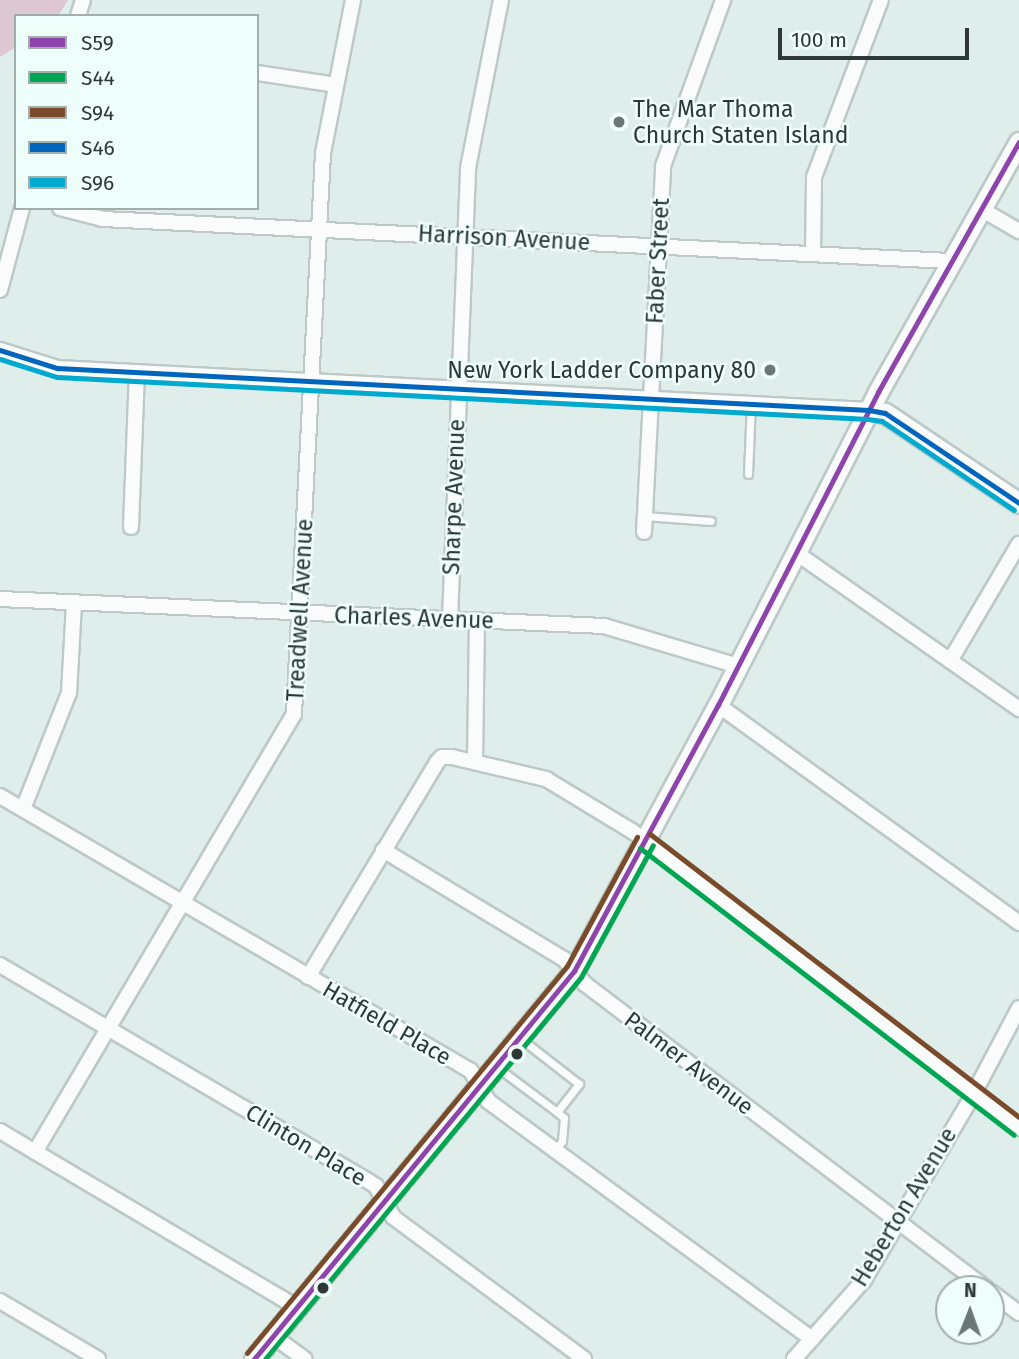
<!DOCTYPE html>
<style>
body{margin:0}
#map{position:relative;width:1019px;height:1359px;overflow:hidden;background:#dfeeeb;font-family:"Fira Sans",sans-serif}
div>[style]{position:absolute}
.forest>*{inset:0;background:#ddc8d1}
.roads{filter:drop-shadow(2px 0 #bcc9c6) drop-shadow(-2px 0 #bcc9c6) drop-shadow(0 2px #bcc9c6) drop-shadow(0 -2px #bcc9c6)}
.lane>*{height:7px;margin:-3.5px;padding:0 3.5px;transform-origin:3.5px;border-radius:3.5px;background:#fafcfc}
.street>*{height:14px;margin:-7px;padding:0 7px;transform-origin:7px;border-radius:7px;background:#fafcfc}
.secondary>*{height:19px;margin:-9.5px;padding:0 9.5px;transform-origin:9.5px;border-radius:9.5px;background:#fafcfc}
.bus-1>*{height:5px;margin:-2.5px;padding:0 2.5px;transform-origin:2.5px;border-radius:2.5px;background:#8e44ad}
.bus-2>*{height:5px;margin:-2.5px;padding:0 2.5px;transform-origin:2.5px;border-radius:2.5px;background:#00a651}
.bus-3>*{height:5px;margin:-2.5px;padding:0 2.5px;transform-origin:2.5px;border-radius:2.5px;background:#7a4b2a}
.bus-4>*{height:5px;margin:-2.5px;padding:0 2.5px;transform-origin:2.5px;border-radius:2.5px;background:#0065bd}
.bus-5>*{height:5px;margin:-2.5px;padding:0 2.5px;transform-origin:2.5px;border-radius:2.5px;background:#00a9ce}
.dots>*{width:19px;height:19px;translate:-50% -50%;box-sizing:border-box;border:4px solid #eefefb;border-radius:50%}
span{translate:-50% -50%;white-space:nowrap;text-align:center;line-height:1.15;-webkit-text-stroke:5px #eefefb;paint-order:stroke}
.poi-label{font-size:23px;color:#2d3735}
.left{translate:0 -50%;text-align:left}
.right{translate:-100% -50%;text-align:right}
.street-label{font-size:23px;color:#2d3735}
.legend{position:absolute;left:14px;top:14px;width:245px;height:196px;box-sizing:border-box;background:#eefefb;border:2px solid #a1aeac;margin:0;padding:9px 12px;list-style:none;font-size:21px;color:#2d3735}
.legend li{display:flex;align-items:center;gap:14px;height:35px}
.legend b{width:35px;border:2px solid #a1aeac}
.north{position:absolute;left:935px;top:1275px;width:70px;height:70px;box-sizing:border-box;background:#eefefb;border:2px solid #a1aeac;border-radius:50%;rotate:1deg;font-size:19px;font-weight:700;line-height:28px;text-align:center;color:#2d3735}
.north::after{content:'';display:block;margin:auto;width:24px;height:32px;background:#6b7775;clip-path:polygon(50% 0,100% 100%,50% 72%,0 100%)}
.scale{position:absolute;left:778px;top:28px;width:191px;height:32px;box-sizing:border-box;border:4px solid #2d3735;border-top:0;padding-left:9px;font-size:21px;line-height:24px;white-space:nowrap;color:#2d3735;-webkit-text-stroke:5px #eefefb;paint-order:stroke}
</style>
<div id="map">
<div class="forest">
<div style="clip-path:polygon(0 0,68px 0,58px 16px,16px 16px,16px 47px,0 57px)"></div>
</div>
<div class="roads">
<div class="lane">
<div style="left:748px;top:474px;width:71px;rotate:-87.6deg"></div>
<div style="left:645px;top:516px;width:66px;rotate:4.3deg"></div>
<div style="left:498px;top:1068px;width:74px;rotate:36.7deg"></div>
<div style="left:557px;top:1112px;width:36px;rotate:-52deg"></div>
<div style="left:579px;top:1084px;width:75px;rotate:-142.1deg"></div>
<div style="left:555px;top:1150px;width:11px;rotate:-52deg"></div>
<div style="left:562px;top:1141px;width:23px;rotate:-85deg"></div>
<div style="left:564px;top:1118px;width:9px;rotate:-139deg"></div>
</div>
<div class="street">
<div style="left:78px;top:16px;width:17px;rotate:-73deg"></div>
<div style="left:257px;top:73px;width:80px;rotate:8.6deg"></div>
<div style="left:60px;top:208px;width:44px;rotate:14.3deg"></div>
<div style="left:103px;top:219px;width:848px;rotate:2.84deg"></div>
<div style="left:981px;top:209px;width:44px;rotate:30.1deg"></div>
<div style="left:813px;top:253px;width:76px;rotate:-89.2deg"></div>
<div style="left:814px;top:177px;width:189px;rotate:-69.3deg"></div>
<div style="left:0;top:290px;width:85px;rotate:-75deg"></div>
<div style="left:0;top:350px;width:60px;rotate:17.5deg"></div>
<div style="left:57px;top:368px;width:813px;rotate:2.96deg"></div>
<div style="left:131px;top:527px;width:155px;rotate:-87.8deg"></div>
<div style="left:644px;top:532px;width:366px;rotate:-87deg"></div>
<div style="left:663px;top:166px;width:177px;rotate:-70.1deg"></div>
<div style="left:795px;top:552px;width:274px;rotate:35deg"></div>
<div style="left:0;top:599px;width:605px;rotate:2.56deg"></div>
<div style="left:604px;top:626px;width:140px;rotate:16.6deg"></div>
<div style="left:450px;top:619px;width:451px;rotate:-87.7deg"></div>
<div style="left:468px;top:168px;width:171px;rotate:-78.9deg"></div>
<div style="left:950px;top:661px;width:136px;rotate:-59.5deg"></div>
<div style="left:718px;top:705px;width:372px;rotate:35.9deg"></div>
<div style="left:475px;top:762px;width:142px;rotate:-89.2deg"></div>
<div style="left:0;top:796px;width:545px;rotate:30.28deg"></div>
<div style="left:471px;top:1071px;width:34px;rotate:60deg"></div>
<div style="left:488px;top:1101px;width:402px;rotate:36.3deg"></div>
<div style="left:23px;top:809px;width:125px;rotate:-68.4deg"></div>
<div style="left:69px;top:693px;width:90px;rotate:-86.8deg"></div>
<div style="left:383px;top:850px;width:211px;rotate:31.1deg"></div>
<div style="left:564px;top:959px;width:33px;rotate:50deg"></div>
<div style="left:585px;top:984px;width:505px;rotate:37.19deg"></div>
<div style="left:0;top:965px;width:427px;rotate:30.4deg"></div>
<div style="left:368px;top:1181px;width:9px;rotate:32deg"></div>
<div style="left:376px;top:1186px;width:35px;rotate:61deg"></div>
<div style="left:393px;top:1217px;width:238px;rotate:36.6deg"></div>
<div style="left:308px;top:977px;width:251px;rotate:-59deg"></div>
<div style="left:437px;top:762px;width:7px;rotate:-45deg"></div>
<div style="left:442px;top:757px;width:10px"></div>
<div style="left:452px;top:757px;width:97px;rotate:13.2deg"></div>
<div style="left:546px;top:779px;width:100px;rotate:31.2deg"></div>
<div style="left:632px;top:831px;width:488px;rotate:37.5deg"></div>
<div style="left:0;top:1131px;width:344px;rotate:30.7deg"></div>
<div style="left:35px;top:1152px;width:509px;rotate:-59.4deg"></div>
<div style="left:294px;top:714px;width:562px;rotate:-87.04deg"></div>
<div style="left:323px;top:153px;width:156px;rotate:-78.9deg"></div>
<div style="left:991px;top:1292px;width:35px;rotate:37deg"></div>
<div style="left:0;top:1301px;width:114px;rotate:30.6deg"></div>
<div style="left:273px;top:1336px;width:39px;rotate:36deg"></div>
<div style="left:794px;top:1359px;width:106px;rotate:-48.5deg"></div>
<div style="left:864px;top:1280px;width:217px;rotate:-59.5deg"></div>
<div style="left:974px;top:1093px;width:96px;rotate:-62.1deg"></div>
</div>
<div class="secondary">
<div style="left:869px;top:410px;width:16px;rotate:11deg"></div>
<div style="left:885px;top:413px;width:161px;rotate:33.9deg"></div>
<div style="left:254px;top:1359px;width:503px;rotate:-50.49deg"></div>
<div style="left:574px;top:971px;width:302px;rotate:-61.6deg"></div>
<div style="left:718px;top:705px;width:352px;rotate:-62.9deg"></div>
<div style="left:878px;top:392px;width:287px;rotate:-60.6deg"></div>
</div>
</div>
<div class="bus-1">
<div style="left:254px;top:1359px;width:503px;rotate:-50.49deg"></div>
<div style="left:574px;top:971px;width:302px;rotate:-61.6deg"></div>
<div style="left:718px;top:705px;width:352px;rotate:-62.9deg"></div>
<div style="left:878px;top:392px;width:287px;rotate:-60.6deg"></div>
</div>
<div class="bus-2">
<div style="left:640px;top:848px;width:471px;rotate:37.5deg"></div>
<div style="left:265px;top:1359px;width:496px;rotate:-50.4deg"></div>
<div style="left:581px;top:977px;width:150px;rotate:-61.4deg"></div>
</div>
<div class="bus-3">
<div style="left:650px;top:834px;width:465px;rotate:37.5deg"></div>
<div style="left:247px;top:1353px;width:502px;rotate:-50.41deg"></div>
<div style="left:567px;top:966px;width:147px;rotate:-61.5deg"></div>
</div>
<div class="bus-4">
<div style="left:0;top:350px;width:60px;rotate:17.5deg"></div>
<div style="left:57px;top:368px;width:813px;rotate:2.96deg"></div>
<div style="left:869px;top:410px;width:16px;rotate:11deg"></div>
<div style="left:885px;top:413px;width:161px;rotate:33.9deg"></div>
</div>
<div class="bus-5">
<div style="left:0;top:359px;width:60px;rotate:17.5deg"></div>
<div style="left:57px;top:377px;width:812px;rotate:2.96deg"></div>
<div style="left:868px;top:419px;width:14px;rotate:8deg"></div>
<div style="left:882px;top:421px;width:159px;rotate:34deg"></div>
</div>
<div class="dots">
<div style="left:619px;top:122px;background:#6b7775"></div>
<div style="left:770px;top:370px;background:#6b7775"></div>
<div style="left:517px;top:1054px;background:#2d3735"></div>
<div style="left:323px;top:1288px;background:#2d3735"></div>
</div>
<div class="poi-label">
<span class="left" style="left:633px;top:122px">The Mar Thoma<br>Church Staten Island</span>
<span class="right" style="left:756px;top:370px">New York Ladder Company 80</span>
</div>
<div class="street-label">
<span style="left:504px;top:238px;rotate:3deg">Harrison Avenue</span>
<span style="left:658px;top:261px;rotate:-87deg">Faber Street</span>
<span style="left:454px;top:497px;rotate:-88deg">Sharpe Avenue</span>
<span style="left:300px;top:610px;rotate:-87deg">Treadwell Avenue</span>
<span style="left:414px;top:618px;rotate:2deg">Charles Avenue</span>
<span style="left:387px;top:1023px;rotate:30deg">Hatfield Place</span>
<span style="left:689px;top:1063px;rotate:37deg">Palmer Avenue</span>
<span style="left:306px;top:1145px;rotate:31deg">Clinton Place</span>
<span style="left:904px;top:1207px;rotate:-59deg">Heberton Avenue</span>
</div>
<ul class="legend">
<li><b style="height:9px;background:#8e44ad"></b>S59</li>
<li><b style="height:9px;background:#00a651"></b>S44</li>
<li><b style="height:9px;background:#7a4b2a"></b>S94</li>
<li><b style="height:9px;background:#0065bd"></b>S46</li>
<li><b style="height:9px;background:#00a9ce"></b>S96</li>
</ul>
<div class="north">N</div>
<div class="scale">100 m</div>
</div>
